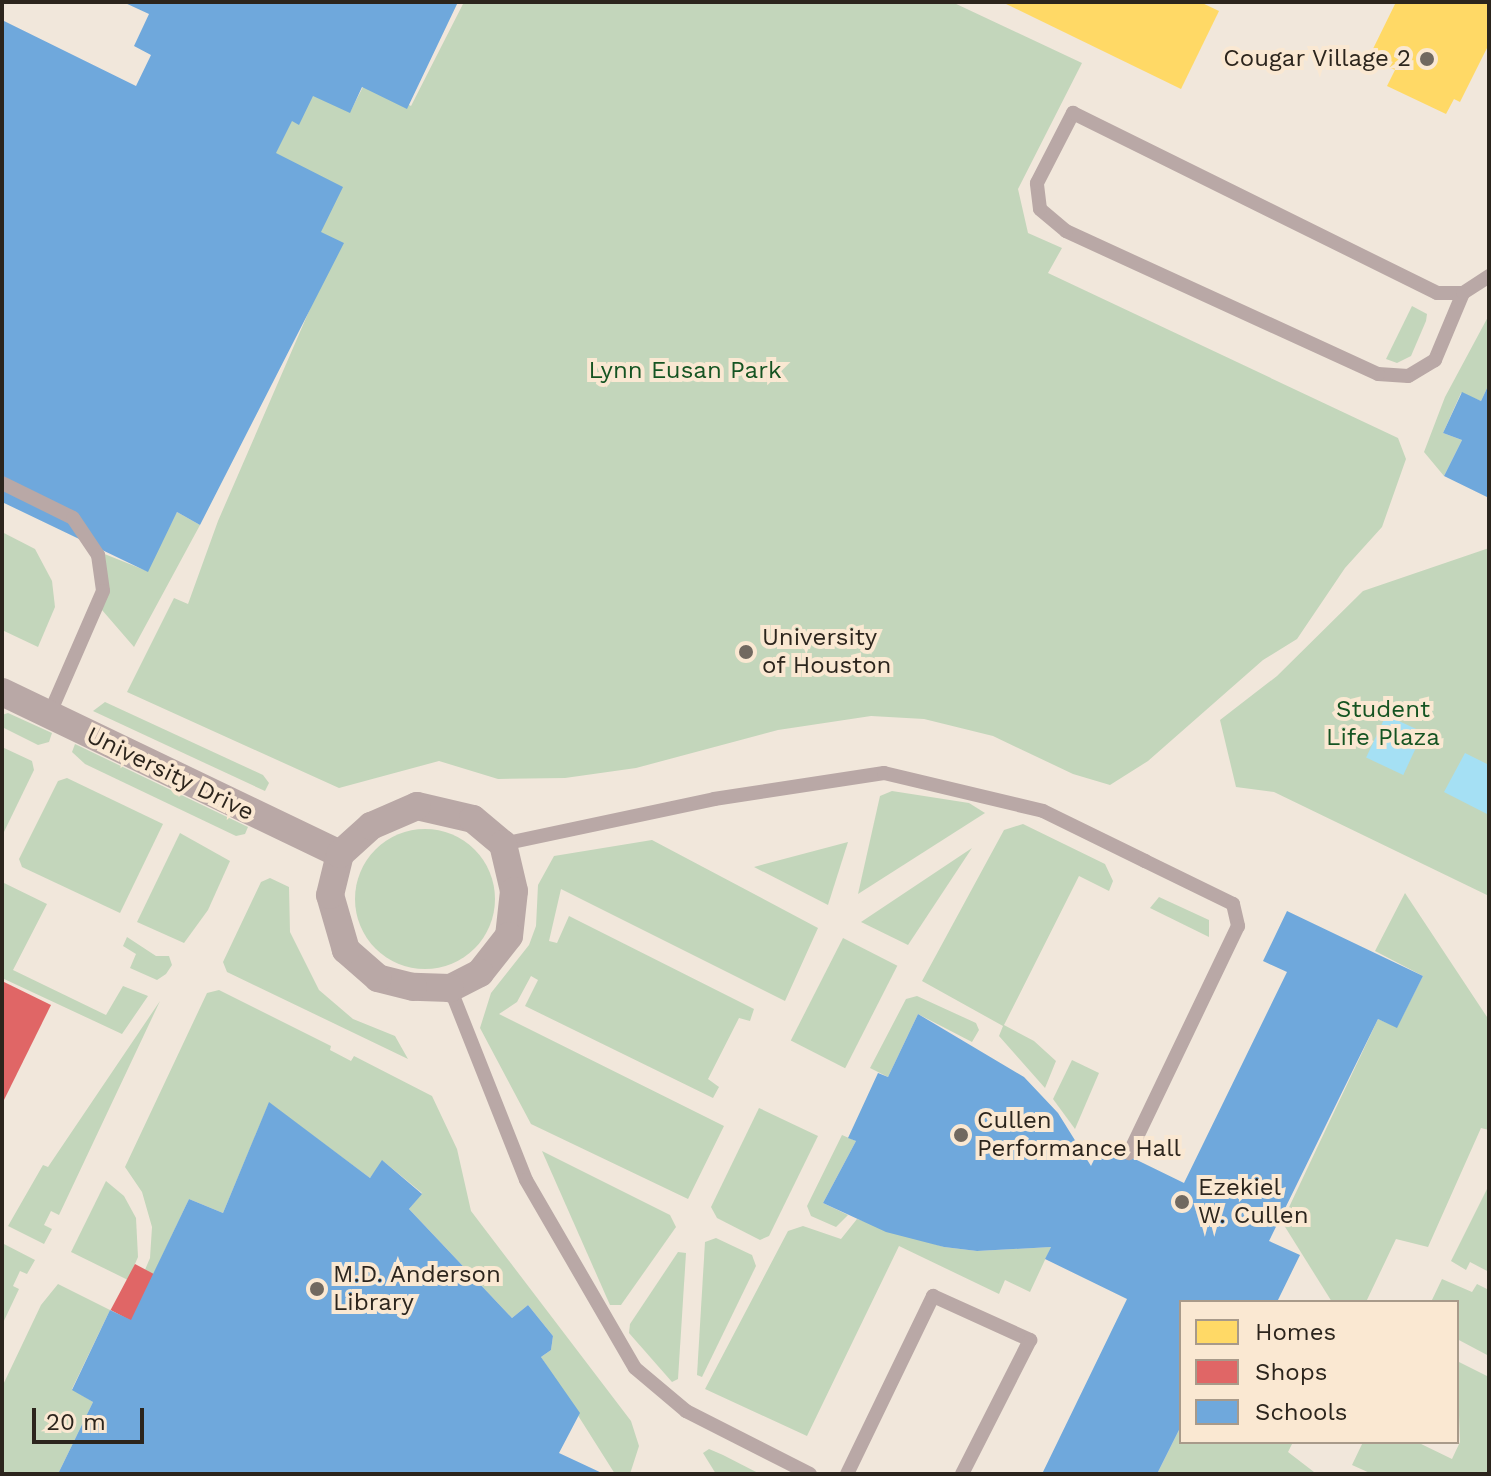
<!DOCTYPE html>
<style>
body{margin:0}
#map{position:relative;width:1491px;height:1476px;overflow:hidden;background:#f1e7db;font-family:"Work Sans",sans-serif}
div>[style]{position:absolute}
.green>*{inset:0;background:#c3d6bb;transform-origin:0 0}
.round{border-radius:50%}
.water>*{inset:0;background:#a5e0f4;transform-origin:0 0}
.homes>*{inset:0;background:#ffd966}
.shops>*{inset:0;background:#e06666;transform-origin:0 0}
.schools>*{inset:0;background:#6fa8dc}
.service>*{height:14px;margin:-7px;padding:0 7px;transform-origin:7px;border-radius:7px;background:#b9a8a6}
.minor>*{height:28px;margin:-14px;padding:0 14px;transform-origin:14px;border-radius:14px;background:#b9a8a6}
.dots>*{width:22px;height:22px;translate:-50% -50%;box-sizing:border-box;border:4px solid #fae8d2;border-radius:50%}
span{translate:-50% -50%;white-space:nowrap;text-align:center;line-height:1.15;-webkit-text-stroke:8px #fae8d2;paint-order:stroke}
.poi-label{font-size:24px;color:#2c251d}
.right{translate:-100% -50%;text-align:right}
.left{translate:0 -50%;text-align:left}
.park-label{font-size:24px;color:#155422}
.street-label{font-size:24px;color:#2c251d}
.frame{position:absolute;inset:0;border:4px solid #2c251d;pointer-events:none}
.legend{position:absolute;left:1179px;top:1300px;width:280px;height:144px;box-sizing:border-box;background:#fae8d2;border:2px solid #a89a8a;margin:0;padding:10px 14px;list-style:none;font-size:24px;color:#2c251d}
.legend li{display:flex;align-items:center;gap:16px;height:40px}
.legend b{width:40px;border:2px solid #a89a8a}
.scale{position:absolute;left:32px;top:1408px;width:112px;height:36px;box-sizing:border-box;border:4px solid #2c251d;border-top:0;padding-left:10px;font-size:24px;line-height:28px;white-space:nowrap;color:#2c251d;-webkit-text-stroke:6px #fae8d2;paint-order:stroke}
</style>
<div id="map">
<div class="green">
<div style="clip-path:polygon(464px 2px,952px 2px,1082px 63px,1018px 189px,1028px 233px,1062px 248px,1048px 273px,1398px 438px,1406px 459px,1382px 527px,1345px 568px,1297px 639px,1263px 660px,1148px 761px,1110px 785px,1073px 774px,993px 736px,924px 719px,871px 716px,778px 730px,636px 768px,565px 778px,498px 779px,439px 761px,339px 788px,127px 692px,174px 598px,188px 604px,218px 521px,339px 242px,317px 231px,266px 152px,314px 90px,351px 110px,365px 83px,411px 106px)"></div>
<div style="clip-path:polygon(1412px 306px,1427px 314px,1426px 321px,1411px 356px,1397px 363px,1386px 359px)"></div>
<div style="clip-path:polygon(1489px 315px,1489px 384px,1481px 401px,1461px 393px,1443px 433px,1462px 440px,1444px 476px,1424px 452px,1445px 397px)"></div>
<div style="clip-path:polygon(177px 512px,200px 525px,134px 647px,102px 610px,102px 553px,147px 571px)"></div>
<div style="clip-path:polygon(2px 532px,35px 549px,52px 581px,55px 607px,38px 647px,2px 630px)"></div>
<div style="clip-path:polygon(1489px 548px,1489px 896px,1274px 792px,1236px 787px,1220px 720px,1277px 676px,1363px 591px)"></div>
<div style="clip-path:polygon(105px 702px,263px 775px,269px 783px,265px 791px,93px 711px)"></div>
<div style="clip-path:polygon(8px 713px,52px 733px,49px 742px,38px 745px,2px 727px,2px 715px)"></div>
<div style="clip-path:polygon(75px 744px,248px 827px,245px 834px,236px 836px,85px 764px,72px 752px)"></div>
<div style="clip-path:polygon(2px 747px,32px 761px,34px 770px,2px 836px)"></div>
<div style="clip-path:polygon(67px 778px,163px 824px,120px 913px,22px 867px,19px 859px,58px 781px)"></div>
<div style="clip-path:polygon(892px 791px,969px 803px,985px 813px,858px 894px,880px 796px)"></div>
<div style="clip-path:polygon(1023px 824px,1105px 864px,1113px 881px,1109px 891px,1079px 876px,1004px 1025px,1034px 1041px,1056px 1061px,1045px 1088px,999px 1036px,1003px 1026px,922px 981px,1004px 830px)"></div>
<div class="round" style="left:355px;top:829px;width:140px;height:140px"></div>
<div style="clip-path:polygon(180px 833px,230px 861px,208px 910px,184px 943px,137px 922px)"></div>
<div style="clip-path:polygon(652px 840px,818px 928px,785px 1001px,561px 889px,549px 941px,557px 943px,569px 916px,754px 1009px,750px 1021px,739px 1018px,708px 1079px,719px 1087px,713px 1098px,525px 1006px,538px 980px,531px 976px,517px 1002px,499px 1014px,724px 1126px,688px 1199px,531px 1124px,480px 1028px,491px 993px,529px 945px,536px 926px,538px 885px,554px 856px)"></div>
<div style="clip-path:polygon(848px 842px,828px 905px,754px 867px)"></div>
<div style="clip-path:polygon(972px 848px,908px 945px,861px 922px)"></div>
<div style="clip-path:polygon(270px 878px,289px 887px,290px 932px,319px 990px,353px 1019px,395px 1036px,408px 1059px,227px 972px,223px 962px,261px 882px)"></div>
<div style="clip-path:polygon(2px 882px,47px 904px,13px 970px,106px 1015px,123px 986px,148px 996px,122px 1034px,2px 978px)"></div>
<div style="clip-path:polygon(1405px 893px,1489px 1020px,1489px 1130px,1481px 1128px,1428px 1247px,1396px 1239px,1366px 1302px,1332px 1302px,1282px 1222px,1378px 1019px,1397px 1027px,1423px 976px,1375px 951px)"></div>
<div style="clip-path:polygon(1159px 897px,1209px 920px,1209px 937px,1150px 908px)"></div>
<div style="clip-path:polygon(127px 937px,156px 956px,169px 956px,172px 965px,166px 974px,157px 980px,130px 968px,136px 954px,123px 946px)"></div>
<div style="left:843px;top:938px;width:61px;height:115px;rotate:27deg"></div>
<div style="clip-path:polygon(219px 990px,331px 1046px,330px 1050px,351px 1061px,354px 1056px,432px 1096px,457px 1149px,471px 1211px,631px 1421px,639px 1446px,630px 1474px,615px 1474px,541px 1357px,551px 1350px,553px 1336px,528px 1305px,512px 1318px,409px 1209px,422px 1193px,383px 1161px,370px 1178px,269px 1103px,223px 1213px,189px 1199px,147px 1288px,139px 1284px,150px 1258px,152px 1227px,142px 1192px,125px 1167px,207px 993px)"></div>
<div style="clip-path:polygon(917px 996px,976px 1023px,979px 1030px,972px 1042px,918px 1014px,888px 1077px,870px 1068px,906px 999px)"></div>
<div style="clip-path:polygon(160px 1001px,59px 1215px,51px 1211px,44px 1225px,52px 1229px,44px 1244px,8px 1226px,43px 1165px,48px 1167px)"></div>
<div style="clip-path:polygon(1072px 1060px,1099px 1073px,1075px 1129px,1053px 1099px)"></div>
<div style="clip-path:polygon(759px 1108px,818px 1136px,769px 1236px,760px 1240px,717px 1218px,711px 1207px)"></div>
<div style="clip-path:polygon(842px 1135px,856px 1141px,823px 1203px,848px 1215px,836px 1227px,811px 1216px,807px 1206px)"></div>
<div style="clip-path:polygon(542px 1151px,670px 1215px,676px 1227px,621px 1305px,610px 1305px)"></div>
<div style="clip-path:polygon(106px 1181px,124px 1196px,136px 1218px,138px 1257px,128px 1280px,71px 1252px)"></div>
<div style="clip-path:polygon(1489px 1185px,1489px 1272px,1470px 1262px,1466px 1270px,1451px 1261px)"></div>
<div style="clip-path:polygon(857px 1219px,944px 1247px,977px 1251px,1051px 1247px,1030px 1292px,1005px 1280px,999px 1294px,899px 1246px,807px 1436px,705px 1389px,788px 1231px,803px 1226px,841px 1239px)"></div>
<div style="clip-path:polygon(716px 1238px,752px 1255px,756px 1266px,702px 1377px,697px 1375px,705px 1242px)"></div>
<div style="clip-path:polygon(2px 1243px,35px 1260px,27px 1274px,20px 1271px,13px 1286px,19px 1289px,2px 1325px)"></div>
<div style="clip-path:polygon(678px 1252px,686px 1253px,678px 1379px,672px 1382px,629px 1333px,630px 1324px)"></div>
<div style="clip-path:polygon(1442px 1279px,1472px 1292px,1477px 1284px,1489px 1290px,1489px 1356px,1457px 1339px,1457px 1302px,1431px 1302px)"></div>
<div style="clip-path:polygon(58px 1284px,110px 1310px,72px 1389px,93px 1402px,58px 1474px,2px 1474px,2px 1387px,41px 1305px)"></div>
<div style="clip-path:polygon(1457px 1361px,1489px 1377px,1489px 1474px,1372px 1474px,1352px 1465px,1363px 1442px,1417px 1442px,1452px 1459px,1460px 1442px)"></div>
<div style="clip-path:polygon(1181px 1426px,1181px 1442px,1293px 1442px,1288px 1452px,1314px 1472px,1157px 1474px)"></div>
<div style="clip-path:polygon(709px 1449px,723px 1455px,760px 1474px,716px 1474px,703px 1453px)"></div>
</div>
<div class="water">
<div style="left:1386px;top:715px;width:41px;height:47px;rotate:25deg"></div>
<div style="clip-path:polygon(1465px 753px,1489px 765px,1489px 815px,1444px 792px)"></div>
</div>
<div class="homes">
<div style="clip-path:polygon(1002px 2px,1200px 2px,1219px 11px,1181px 89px)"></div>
<div style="clip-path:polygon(1396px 2px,1489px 2px,1489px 44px,1460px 102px,1454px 99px,1446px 114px,1387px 86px,1395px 70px,1369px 57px)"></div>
</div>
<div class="shops">
<div style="clip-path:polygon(2px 981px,51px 1005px,2px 1104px)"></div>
<div style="left:135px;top:1264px;width:64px;height:52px;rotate:28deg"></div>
</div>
<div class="schools">
<div style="clip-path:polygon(123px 2px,458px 2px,407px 109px,362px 87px,350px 113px,313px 96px,299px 125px,292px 121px,276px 153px,343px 187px,321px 232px,344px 243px,200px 525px,177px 512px,148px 572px,2px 502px,2px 20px,136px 86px,151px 55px,134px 46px,149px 14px)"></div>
<div style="clip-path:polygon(1489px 384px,1489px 498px,1444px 476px,1462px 440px,1443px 433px,1462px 392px,1481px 401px)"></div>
<div style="clip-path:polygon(1287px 911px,1423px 976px,1397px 1028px,1378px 1019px,1269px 1241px,1300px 1255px,1277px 1302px,1181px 1302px,1181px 1426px,1157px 1474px,1042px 1474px,1127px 1299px,1045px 1259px,1051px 1247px,977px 1251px,944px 1247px,886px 1232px,823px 1203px,856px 1141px,848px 1138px,878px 1073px,888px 1077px,918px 1014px,1024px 1077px,1058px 1113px,1091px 1166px,1102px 1143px,1184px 1183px,1287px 972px,1263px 961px)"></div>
<div style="clip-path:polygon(269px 1102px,370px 1178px,382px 1160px,422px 1194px,409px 1209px,512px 1318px,528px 1305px,553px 1336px,551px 1350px,541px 1357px,580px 1413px,559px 1453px,604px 1474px,58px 1474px,93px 1402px,72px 1390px,110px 1310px,131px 1320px,189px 1199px,223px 1213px)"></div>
</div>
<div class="service">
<div style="left:1463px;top:293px;width:73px;rotate:112.7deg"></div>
<div style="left:1435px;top:360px;width:31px;rotate:149deg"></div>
<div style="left:1408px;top:376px;width:30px;rotate:-176deg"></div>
<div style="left:1378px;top:374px;width:343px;rotate:-155.4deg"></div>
<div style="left:1066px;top:231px;width:34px;rotate:-140deg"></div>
<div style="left:1040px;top:209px;width:26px;rotate:-97deg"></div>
<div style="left:1037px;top:183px;width:79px;rotate:-62.8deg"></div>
<div style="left:1073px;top:113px;width:406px;rotate:26.3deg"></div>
<div style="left:1437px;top:293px;width:26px"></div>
<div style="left:1463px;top:293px;width:31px;rotate:-33deg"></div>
<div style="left:2px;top:483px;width:79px;rotate:26.2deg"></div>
<div style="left:73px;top:518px;width:45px;rotate:56deg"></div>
<div style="left:98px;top:555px;width:36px;rotate:82deg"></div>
<div style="left:103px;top:591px;width:135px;rotate:113.5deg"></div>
<div style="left:503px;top:844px;width:216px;rotate:-12deg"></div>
<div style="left:714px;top:799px;width:172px;rotate:-8.7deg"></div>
<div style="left:884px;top:773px;width:163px;rotate:13.4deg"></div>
<div style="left:1043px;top:811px;width:114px;rotate:26.1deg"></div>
<div style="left:1145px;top:861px;width:98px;rotate:26deg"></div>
<div style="left:1233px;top:904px;width:23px;rotate:77deg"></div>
<div style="left:1238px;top:926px;width:252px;rotate:115.6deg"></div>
<div style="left:450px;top:988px;width:206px;rotate:68.4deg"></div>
<div style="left:526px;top:1180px;width:217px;rotate:59.9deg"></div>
<div style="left:635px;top:1368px;width:67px;rotate:40.1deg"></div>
<div style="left:686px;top:1411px;width:139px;rotate:26.9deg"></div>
<div style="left:847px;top:1474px;width:198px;rotate:-64.2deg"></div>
<div style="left:933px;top:1296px;width:107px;rotate:24.4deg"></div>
<div style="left:1030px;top:1340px;width:150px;rotate:116.9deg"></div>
</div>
<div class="minor">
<div style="left:2px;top:692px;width:375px;rotate:25.6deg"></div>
<div style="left:417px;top:806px;width:57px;rotate:13.1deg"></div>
<div style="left:473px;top:819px;width:39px;rotate:40deg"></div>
<div style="left:503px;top:844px;width:48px;rotate:76.8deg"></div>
<div style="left:514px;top:891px;width:45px;rotate:96.3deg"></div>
<div style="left:509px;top:936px;width:47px;rotate:128.1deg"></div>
<div style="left:480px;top:973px;width:34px;rotate:153deg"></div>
<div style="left:450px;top:988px;width:37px;rotate:-178deg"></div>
<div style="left:413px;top:987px;width:36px;rotate:-166deg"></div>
<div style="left:378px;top:978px;width:43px;rotate:-138.8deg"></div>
<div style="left:346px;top:950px;width:57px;rotate:-106.2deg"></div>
<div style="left:330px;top:895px;width:42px;rotate:-76.3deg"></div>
<div style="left:340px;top:854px;width:42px;rotate:-42.1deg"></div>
<div style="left:371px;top:826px;width:50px;rotate:-23.5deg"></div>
</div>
<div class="dots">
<div style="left:1427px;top:59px;background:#716960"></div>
<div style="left:746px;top:652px;background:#716960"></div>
<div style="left:961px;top:1135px;background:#716960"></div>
<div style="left:1182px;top:1202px;background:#716960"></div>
<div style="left:317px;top:1289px;background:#716960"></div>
</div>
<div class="poi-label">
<span class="right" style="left:1411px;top:59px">Cougar Village 2</span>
<span class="left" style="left:762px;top:652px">University<br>of Houston</span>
<span class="left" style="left:977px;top:1135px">Cullen<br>Performance Hall</span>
<span class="left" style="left:1198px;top:1202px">Ezekiel<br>W. Cullen</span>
<span class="left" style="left:333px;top:1289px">M.D. Anderson<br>Library</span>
</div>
<div class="park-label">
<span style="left:685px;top:371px">Lynn Eusan Park</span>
<span style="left:1383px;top:724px">Student<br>Life Plaza</span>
</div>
<div class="street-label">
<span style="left:170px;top:774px;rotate:26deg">University Drive</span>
</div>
<div class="frame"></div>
<ul class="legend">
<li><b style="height:22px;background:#ffd966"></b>Homes</li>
<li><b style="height:22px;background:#e06666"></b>Shops</li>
<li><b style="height:22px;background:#6fa8dc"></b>Schools</li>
</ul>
<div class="scale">20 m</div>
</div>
